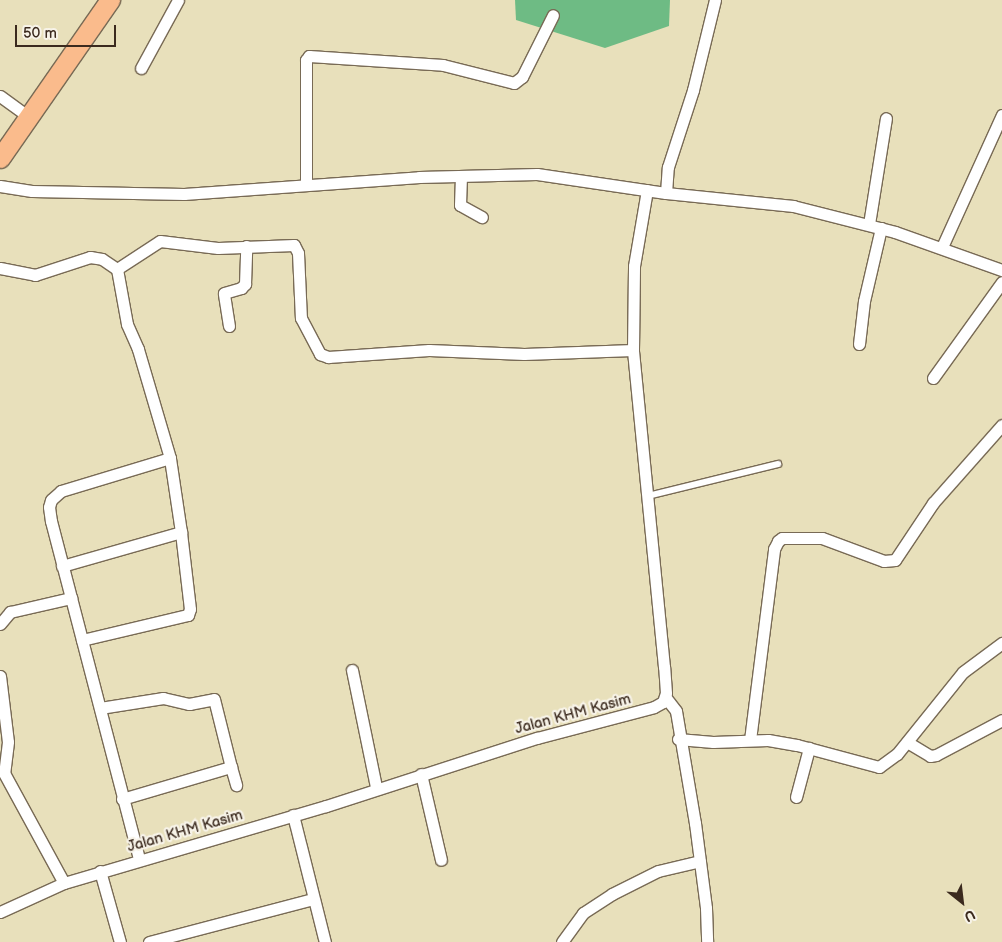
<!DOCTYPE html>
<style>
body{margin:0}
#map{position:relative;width:1002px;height:942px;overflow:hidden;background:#e8e0bb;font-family:"Balsamiq Sans",sans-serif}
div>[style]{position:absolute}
.forest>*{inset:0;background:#6ebb84}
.roads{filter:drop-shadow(1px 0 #786a55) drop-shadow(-1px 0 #786a55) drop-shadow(0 1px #786a55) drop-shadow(0 -1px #786a55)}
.service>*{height:5.5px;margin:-2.75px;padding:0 2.75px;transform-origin:2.75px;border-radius:2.75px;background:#fff}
.minor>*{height:11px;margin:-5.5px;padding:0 5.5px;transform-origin:5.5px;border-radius:5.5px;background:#fff}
.trunk>*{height:19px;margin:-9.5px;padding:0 9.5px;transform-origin:9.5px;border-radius:9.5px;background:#fabb8c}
span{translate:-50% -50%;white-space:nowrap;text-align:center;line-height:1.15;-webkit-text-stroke:4.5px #f7f3e8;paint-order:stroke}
.street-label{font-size:15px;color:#3b2a1e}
.north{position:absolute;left:937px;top:877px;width:50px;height:50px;-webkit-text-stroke:4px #f7f3e8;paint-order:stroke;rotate:151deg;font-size:14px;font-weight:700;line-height:20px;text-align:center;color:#3b2a1e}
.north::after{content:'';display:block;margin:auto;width:18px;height:22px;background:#3b2a1e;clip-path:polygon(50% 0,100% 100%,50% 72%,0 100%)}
.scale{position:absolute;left:15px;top:25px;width:101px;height:22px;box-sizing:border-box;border:2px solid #3b2a1e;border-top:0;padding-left:6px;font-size:15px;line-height:18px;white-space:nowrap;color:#3b2a1e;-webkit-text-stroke:4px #f7f3e8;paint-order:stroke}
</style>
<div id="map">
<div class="forest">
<div style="clip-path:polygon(515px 0,670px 0,669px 26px,605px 48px,516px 20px)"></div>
</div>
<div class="roads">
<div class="service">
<div style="left:648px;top:496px;width:134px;rotate:-13.8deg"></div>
</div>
<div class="minor">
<div style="left:141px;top:68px;width:77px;rotate:-61.4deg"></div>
<div style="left:0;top:96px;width:36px;rotate:36deg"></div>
<div style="left:461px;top:176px;width:29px;rotate:92deg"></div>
<div style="left:460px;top:205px;width:25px;rotate:29deg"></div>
<div style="left:306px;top:185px;width:125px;rotate:-90deg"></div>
<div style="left:306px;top:60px;width:5px;rotate:-53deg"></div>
<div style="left:309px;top:56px;width:134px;rotate:3.8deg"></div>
<div style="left:443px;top:65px;width:73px;rotate:14.2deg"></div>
<div style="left:514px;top:83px;width:10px;rotate:-37deg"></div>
<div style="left:522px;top:77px;width:69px;rotate:-63.4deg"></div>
<div style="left:0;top:186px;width:32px;rotate:9deg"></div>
<div style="left:32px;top:191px;width:152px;rotate:1.1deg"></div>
<div style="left:184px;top:194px;width:236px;rotate:-4.1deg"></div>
<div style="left:419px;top:177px;width:118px;rotate:-1.5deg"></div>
<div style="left:537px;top:174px;width:130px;rotate:8.4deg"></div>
<div style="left:666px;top:193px;width:128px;rotate:5.8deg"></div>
<div style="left:793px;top:206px;width:105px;rotate:14.3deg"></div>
<div style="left:895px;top:232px;width:114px;rotate:19.6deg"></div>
<div style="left:666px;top:193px;width:26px;rotate:-86deg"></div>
<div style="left:668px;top:167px;width:81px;rotate:-72deg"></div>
<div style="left:693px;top:90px;width:93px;rotate:-76.3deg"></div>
<div style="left:869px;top:224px;width:107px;rotate:-80.9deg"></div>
<div style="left:942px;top:247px;width:145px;rotate:-65.6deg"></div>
<div style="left:0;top:268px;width:36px;rotate:11deg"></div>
<div style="left:35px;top:275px;width:58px;rotate:-18.1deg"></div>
<div style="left:90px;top:257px;width:12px;rotate:9deg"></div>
<div style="left:102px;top:259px;width:18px;rotate:34deg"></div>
<div style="left:229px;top:326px;width:33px;rotate:-99deg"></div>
<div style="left:224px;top:293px;width:18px;rotate:-16deg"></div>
<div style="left:241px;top:288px;width:6px;rotate:-45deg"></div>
<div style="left:245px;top:284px;width:38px;rotate:-88deg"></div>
<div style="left:859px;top:344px;width:43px;rotate:-83.4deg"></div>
<div style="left:864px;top:301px;width:75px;rotate:-76.9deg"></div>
<div style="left:933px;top:378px;width:118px;rotate:-54.3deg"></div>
<div style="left:170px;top:458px;width:114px;rotate:-106.4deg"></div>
<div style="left:138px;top:349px;width:27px;rotate:-114deg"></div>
<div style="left:127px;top:324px;width:56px;rotate:-100.3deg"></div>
<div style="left:117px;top:269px;width:51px;rotate:-33.1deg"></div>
<div style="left:160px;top:241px;width:58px;rotate:6.9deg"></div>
<div style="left:218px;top:248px;width:76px;rotate:-2.3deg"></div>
<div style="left:294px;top:245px;width:9px;rotate:63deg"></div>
<div style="left:298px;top:253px;width:65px;rotate:87.4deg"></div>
<div style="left:301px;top:318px;width:41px;rotate:62.2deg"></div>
<div style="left:320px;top:354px;width:9px;rotate:21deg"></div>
<div style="left:328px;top:357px;width:101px;rotate:-4deg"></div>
<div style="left:429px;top:350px;width:95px;rotate:2.4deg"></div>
<div style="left:524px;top:354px;width:109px;rotate:-2.1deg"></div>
<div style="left:62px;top:566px;width:124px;rotate:-15.9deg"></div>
<div style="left:0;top:624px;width:16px;rotate:-50deg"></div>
<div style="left:10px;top:612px;width:63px;rotate:-12.9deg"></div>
<div style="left:82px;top:640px;width:109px;rotate:-13.3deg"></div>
<div style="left:188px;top:615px;width:6px;rotate:-72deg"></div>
<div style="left:190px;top:609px;width:78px;rotate:-96.7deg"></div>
<div style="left:181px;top:532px;width:75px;rotate:-98.5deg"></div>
<div style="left:170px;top:458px;width:114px;rotate:163.2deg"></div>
<div style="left:61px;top:491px;width:13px;rotate:138deg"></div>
<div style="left:51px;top:500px;width:7px;rotate:106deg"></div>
<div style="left:49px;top:507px;width:14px;rotate:82deg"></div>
<div style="left:51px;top:521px;width:350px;rotate:75.4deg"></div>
<div style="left:352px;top:670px;width:119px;rotate:78.4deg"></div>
<div style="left:0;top:676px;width:66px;rotate:83.1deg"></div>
<div style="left:8px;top:742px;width:31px;rotate:97deg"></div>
<div style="left:4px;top:773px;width:125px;rotate:61.4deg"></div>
<div style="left:666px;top:698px;width:16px;rotate:52deg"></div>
<div style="left:676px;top:711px;width:114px;rotate:80.4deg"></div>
<div style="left:695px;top:823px;width:86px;rotate:82.6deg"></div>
<div style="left:706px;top:908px;width:34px;rotate:88deg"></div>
<div style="left:100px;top:708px;width:64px;rotate:-9deg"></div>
<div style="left:163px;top:698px;width:27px;rotate:13deg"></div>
<div style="left:189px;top:704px;width:25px;rotate:-11deg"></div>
<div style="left:214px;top:699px;width:70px;rotate:76deg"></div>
<div style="left:678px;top:739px;width:35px;rotate:5deg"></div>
<div style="left:713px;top:742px;width:55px;rotate:-2.1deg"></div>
<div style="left:768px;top:740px;width:29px;rotate:10deg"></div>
<div style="left:797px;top:745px;width:85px;rotate:15deg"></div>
<div style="left:879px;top:767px;width:22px;rotate:-36deg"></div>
<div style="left:897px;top:754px;width:105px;rotate:-51.2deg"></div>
<div style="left:963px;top:672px;width:49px;rotate:-36.6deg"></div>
<div style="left:750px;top:740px;width:193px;rotate:-82.8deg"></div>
<div style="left:774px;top:549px;width:9px;rotate:-63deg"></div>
<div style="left:778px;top:541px;width:5px;rotate:-37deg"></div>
<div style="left:782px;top:538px;width:40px"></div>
<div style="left:822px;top:538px;width:66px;rotate:20.4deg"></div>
<div style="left:884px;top:561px;width:11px;rotate:-5deg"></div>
<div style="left:895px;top:560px;width:69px;rotate:-56.3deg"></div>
<div style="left:933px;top:503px;width:104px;rotate:-48.5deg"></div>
<div style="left:907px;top:742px;width:27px;rotate:31deg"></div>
<div style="left:930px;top:756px;width:6px;rotate:-9deg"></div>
<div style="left:936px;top:755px;width:75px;rotate:-27.9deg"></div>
<div style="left:421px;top:774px;width:88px;rotate:76.9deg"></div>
<div style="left:796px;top:797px;width:51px;rotate:-75.1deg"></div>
<div style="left:122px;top:799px;width:114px;rotate:-16.4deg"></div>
<div style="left:231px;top:767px;width:19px;rotate:74deg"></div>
<div style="left:293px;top:815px;width:131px;rotate:75.9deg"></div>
<div style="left:100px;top:871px;width:74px;rotate:74.3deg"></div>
<div style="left:0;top:912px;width:70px;rotate:-24.4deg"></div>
<div style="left:64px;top:883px;width:273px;rotate:-16.4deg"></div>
<div style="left:326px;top:806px;width:222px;rotate:-17.9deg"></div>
<div style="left:537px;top:738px;width:121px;rotate:-14.8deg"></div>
<div style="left:654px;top:707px;width:10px;rotate:-29deg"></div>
<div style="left:663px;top:702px;width:9px;rotate:-72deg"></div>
<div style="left:666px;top:693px;width:26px;rotate:-94deg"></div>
<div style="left:664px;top:667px;width:319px;rotate:-95.6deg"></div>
<div style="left:633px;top:350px;width:84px;rotate:-89.3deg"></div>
<div style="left:634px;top:266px;width:77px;rotate:-80.3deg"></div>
<div style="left:149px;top:942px;width:170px;rotate:-14.7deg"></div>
<div style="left:562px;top:942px;width:36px;rotate:-54deg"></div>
<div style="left:583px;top:913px;width:35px;rotate:-33deg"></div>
<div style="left:612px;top:894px;width:51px;rotate:-26.6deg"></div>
<div style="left:658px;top:871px;width:43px;rotate:-13.4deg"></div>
</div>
<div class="trunk">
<div style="left:0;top:158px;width:193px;rotate:-55.2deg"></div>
</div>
</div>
<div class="street-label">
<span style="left:573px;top:714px;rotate:-15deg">Jalan KHM Kasim</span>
<span style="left:185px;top:831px;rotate:-16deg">Jalan KHM Kasim</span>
</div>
<div class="north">U</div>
<div class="scale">50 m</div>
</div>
